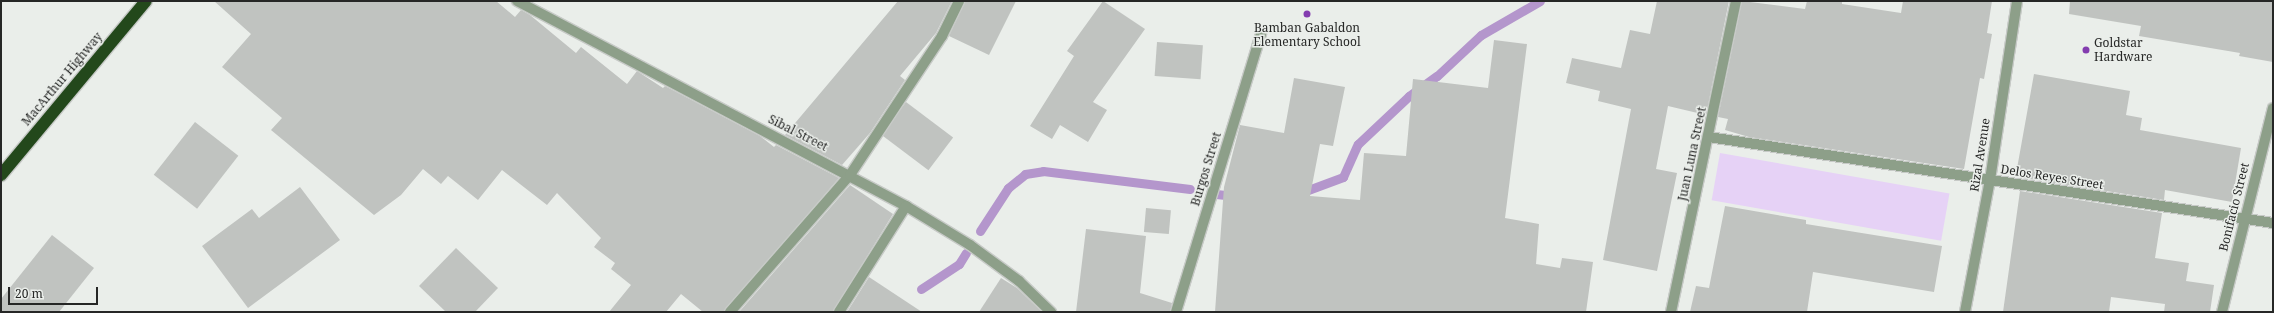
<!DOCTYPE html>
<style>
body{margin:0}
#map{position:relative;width:2274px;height:313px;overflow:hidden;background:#eaeeea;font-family:"Noto Serif",serif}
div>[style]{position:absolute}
.green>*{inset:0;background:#e6d2f6;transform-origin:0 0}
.stream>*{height:9px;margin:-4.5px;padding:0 4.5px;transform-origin:4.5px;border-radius:4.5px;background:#b496cc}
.building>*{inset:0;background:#c0c3c0;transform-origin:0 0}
.roads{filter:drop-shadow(1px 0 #c7cac7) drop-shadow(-1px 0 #c7cac7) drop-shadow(0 1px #c7cac7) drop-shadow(0 -1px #c7cac7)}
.minor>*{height:10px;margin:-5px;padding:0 5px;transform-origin:5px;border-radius:5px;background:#8d9f89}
.highway>*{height:12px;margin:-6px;padding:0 6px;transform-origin:6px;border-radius:6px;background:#23481b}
.dots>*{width:11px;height:11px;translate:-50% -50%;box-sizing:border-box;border:2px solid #eaeeea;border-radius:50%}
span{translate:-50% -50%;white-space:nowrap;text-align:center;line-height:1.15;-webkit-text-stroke:3px #eaeeea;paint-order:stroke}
.poi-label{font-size:12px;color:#262726}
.left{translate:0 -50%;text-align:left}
.street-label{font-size:12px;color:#262726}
.frame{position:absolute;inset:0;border:2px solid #262726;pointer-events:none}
.scale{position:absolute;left:8px;top:287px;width:90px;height:18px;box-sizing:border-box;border:2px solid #262726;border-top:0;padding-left:5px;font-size:12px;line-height:14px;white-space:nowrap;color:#262726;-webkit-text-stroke:3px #eaeeea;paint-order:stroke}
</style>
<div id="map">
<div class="green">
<div style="left:1720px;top:153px;width:233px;height:48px;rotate:10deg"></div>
</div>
<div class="stream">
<div style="left:1300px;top:193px;width:46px;rotate:-20.4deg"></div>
<div style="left:1343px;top:177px;width:36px;rotate:-66deg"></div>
<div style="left:1358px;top:144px;width:70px;rotate:-43.3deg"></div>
<div style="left:1409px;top:96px;width:34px;rotate:-36deg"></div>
<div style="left:1437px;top:76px;width:60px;rotate:-43deg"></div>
<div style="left:1481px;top:35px;width:68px;rotate:-30deg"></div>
<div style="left:1216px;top:194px;width:19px;rotate:6deg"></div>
<div style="left:980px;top:231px;width:51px;rotate:-56.9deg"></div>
<div style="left:1008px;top:188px;width:22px;rotate:-39deg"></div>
<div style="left:1025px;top:174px;width:18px;rotate:-9deg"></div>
<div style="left:1043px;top:171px;width:148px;rotate:7deg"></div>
<div style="left:921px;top:289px;width:45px;rotate:-33.3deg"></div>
<div style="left:959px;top:264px;width:13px;rotate:-58deg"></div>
</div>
<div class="building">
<div style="clip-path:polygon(214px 1px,496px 1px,515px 17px,521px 10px,530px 15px,576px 53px,581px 47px,627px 84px,637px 71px,663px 88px,665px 86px,760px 136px,774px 147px,776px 145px,839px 178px,724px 312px,703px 312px,681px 294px,666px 312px,609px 312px,631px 285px,611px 269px,615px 263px,594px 247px,601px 238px,557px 193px,547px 205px,502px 170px,478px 200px,448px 176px,441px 184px,423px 169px,401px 195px,374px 215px,271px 130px,282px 118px,222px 67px,251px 34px)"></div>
<div style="clip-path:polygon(898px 1px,952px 1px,936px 33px,900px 76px,905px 80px,870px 133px,842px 165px,785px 135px)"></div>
<div style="clip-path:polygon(965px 1px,1016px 1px,989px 55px,949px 36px)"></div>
<div style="clip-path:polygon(1103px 1px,1145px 29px,1093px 102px,1107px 110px,1088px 142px,1060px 125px,1052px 139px,1030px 126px,1074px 56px,1067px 51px)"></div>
<div style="clip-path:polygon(1657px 1px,1729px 1px,1706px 115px,1668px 106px,1656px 169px,1677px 173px,1657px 271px,1603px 260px,1631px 109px,1598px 101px,1600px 91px,1566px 83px,1572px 58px,1621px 68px,1630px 30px,1650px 34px)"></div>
<div style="clip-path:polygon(1742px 1px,1805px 9px,1807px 1px,1842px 1px,1842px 4px,1901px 13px,1903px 1px,1992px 1px,1987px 33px,1992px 34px,1984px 79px,1980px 78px,1964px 169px,1749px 137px,1725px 130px,1728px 119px,1718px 117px)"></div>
<div style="clip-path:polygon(2070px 1px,2273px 1px,2273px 62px,2239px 56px,2240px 53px,2139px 36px,2141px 26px,2069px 14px)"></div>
<div style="clip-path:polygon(1494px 40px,1527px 44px,1505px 218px,1539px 224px,1536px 264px,1560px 268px,1562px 258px,1593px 262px,1586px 312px,1215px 312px,1224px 187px,1240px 125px,1284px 133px,1294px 78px,1345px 87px,1333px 146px,1320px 144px,1310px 196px,1360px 200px,1364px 153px,1406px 156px,1413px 79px,1488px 88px)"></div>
<div style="left:1157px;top:42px;width:46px;height:34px;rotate:4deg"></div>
<div style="clip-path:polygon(2034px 74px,2130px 91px,2126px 115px,2142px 118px,2140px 130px,2241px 148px,2232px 202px,2165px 190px,2164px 200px,2022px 178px,2022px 175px,2016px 174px)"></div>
<div style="left:906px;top:102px;width:59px;height:41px;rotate:37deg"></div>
<div style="left:195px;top:122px;width:55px;height:67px;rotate:38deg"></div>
<div style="clip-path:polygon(850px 185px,893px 214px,833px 312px,739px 312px)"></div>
<div style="clip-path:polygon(300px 187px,340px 240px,248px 308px,202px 246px,252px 209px,259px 218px)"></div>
<div style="clip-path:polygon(2020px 191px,2162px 213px,2155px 258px,2189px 263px,2186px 281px,2214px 285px,2210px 312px,2164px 312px,2165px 304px,2111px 297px,2109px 312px,2003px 312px)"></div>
<div style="clip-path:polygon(1725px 206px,1806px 220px,1806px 224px,1942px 246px,1934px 292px,1813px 272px,1807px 312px,1690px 312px,1696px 286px,1709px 288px)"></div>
<div style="left:1146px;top:208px;width:25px;height:24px;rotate:5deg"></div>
<div style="clip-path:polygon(1086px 229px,1146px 236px,1140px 293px,1172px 303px,1170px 312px,1076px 312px)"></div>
<div style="clip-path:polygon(52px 235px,94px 268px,59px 312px,1px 312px,1px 299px)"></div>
<div style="clip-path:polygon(456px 248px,498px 288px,475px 312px,446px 312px,419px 286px)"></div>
<div style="clip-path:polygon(869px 277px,922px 312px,847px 312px)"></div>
<div style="clip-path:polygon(1001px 278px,1017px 288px,1042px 312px,979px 312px)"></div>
</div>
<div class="roads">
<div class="minor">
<div style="left:517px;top:1px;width:440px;rotate:27.8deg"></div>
<div style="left:906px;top:206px;width:75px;rotate:31.4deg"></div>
<div style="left:970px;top:245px;width:61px;rotate:36.3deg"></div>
<div style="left:1019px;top:281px;width:45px;rotate:44.1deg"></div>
<div style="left:1709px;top:137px;width:571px;rotate:8.67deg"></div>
<div style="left:730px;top:312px;width:182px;rotate:-48.8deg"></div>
<div style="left:850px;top:175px;width:167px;rotate:-56.5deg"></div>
<div style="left:942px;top:36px;width:39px;rotate:-64deg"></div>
<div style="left:839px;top:312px;width:125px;rotate:-57.7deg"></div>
<div style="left:1176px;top:312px;width:291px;rotate:-73deg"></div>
<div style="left:1671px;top:312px;width:318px;rotate:-78.2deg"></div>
<div style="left:1965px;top:312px;width:134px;rotate:-79.3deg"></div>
<div style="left:1990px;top:180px;width:181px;rotate:-81.4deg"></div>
<div style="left:2222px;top:312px;width:210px;rotate:-76deg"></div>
</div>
<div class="highway">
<div style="left:1px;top:175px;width:226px;rotate:-50.2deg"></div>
</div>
</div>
<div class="dots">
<div style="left:1307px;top:14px;background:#833caf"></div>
<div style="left:2086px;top:50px;background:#833caf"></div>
</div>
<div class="poi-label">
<span style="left:1307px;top:35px">Bamban Gabaldon<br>Elementary School</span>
<span class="left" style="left:2094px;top:50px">Goldstar<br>Hardware</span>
</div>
<div class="street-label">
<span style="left:62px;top:79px;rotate:-50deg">MacArthur Highway</span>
<span style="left:798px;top:133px;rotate:27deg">Sibal Street</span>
<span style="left:1692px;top:154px;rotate:-78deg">Juan Luna Street</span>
<span style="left:1980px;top:155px;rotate:-81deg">Rizal Avenue</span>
<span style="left:1206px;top:169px;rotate:-73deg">Burgos Street</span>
<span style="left:2052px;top:177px;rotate:9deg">Delos Reyes Street</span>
<span style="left:2234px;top:207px;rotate:-76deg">Bonifacio Street</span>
</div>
<div class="frame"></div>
<div class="scale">20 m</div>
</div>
